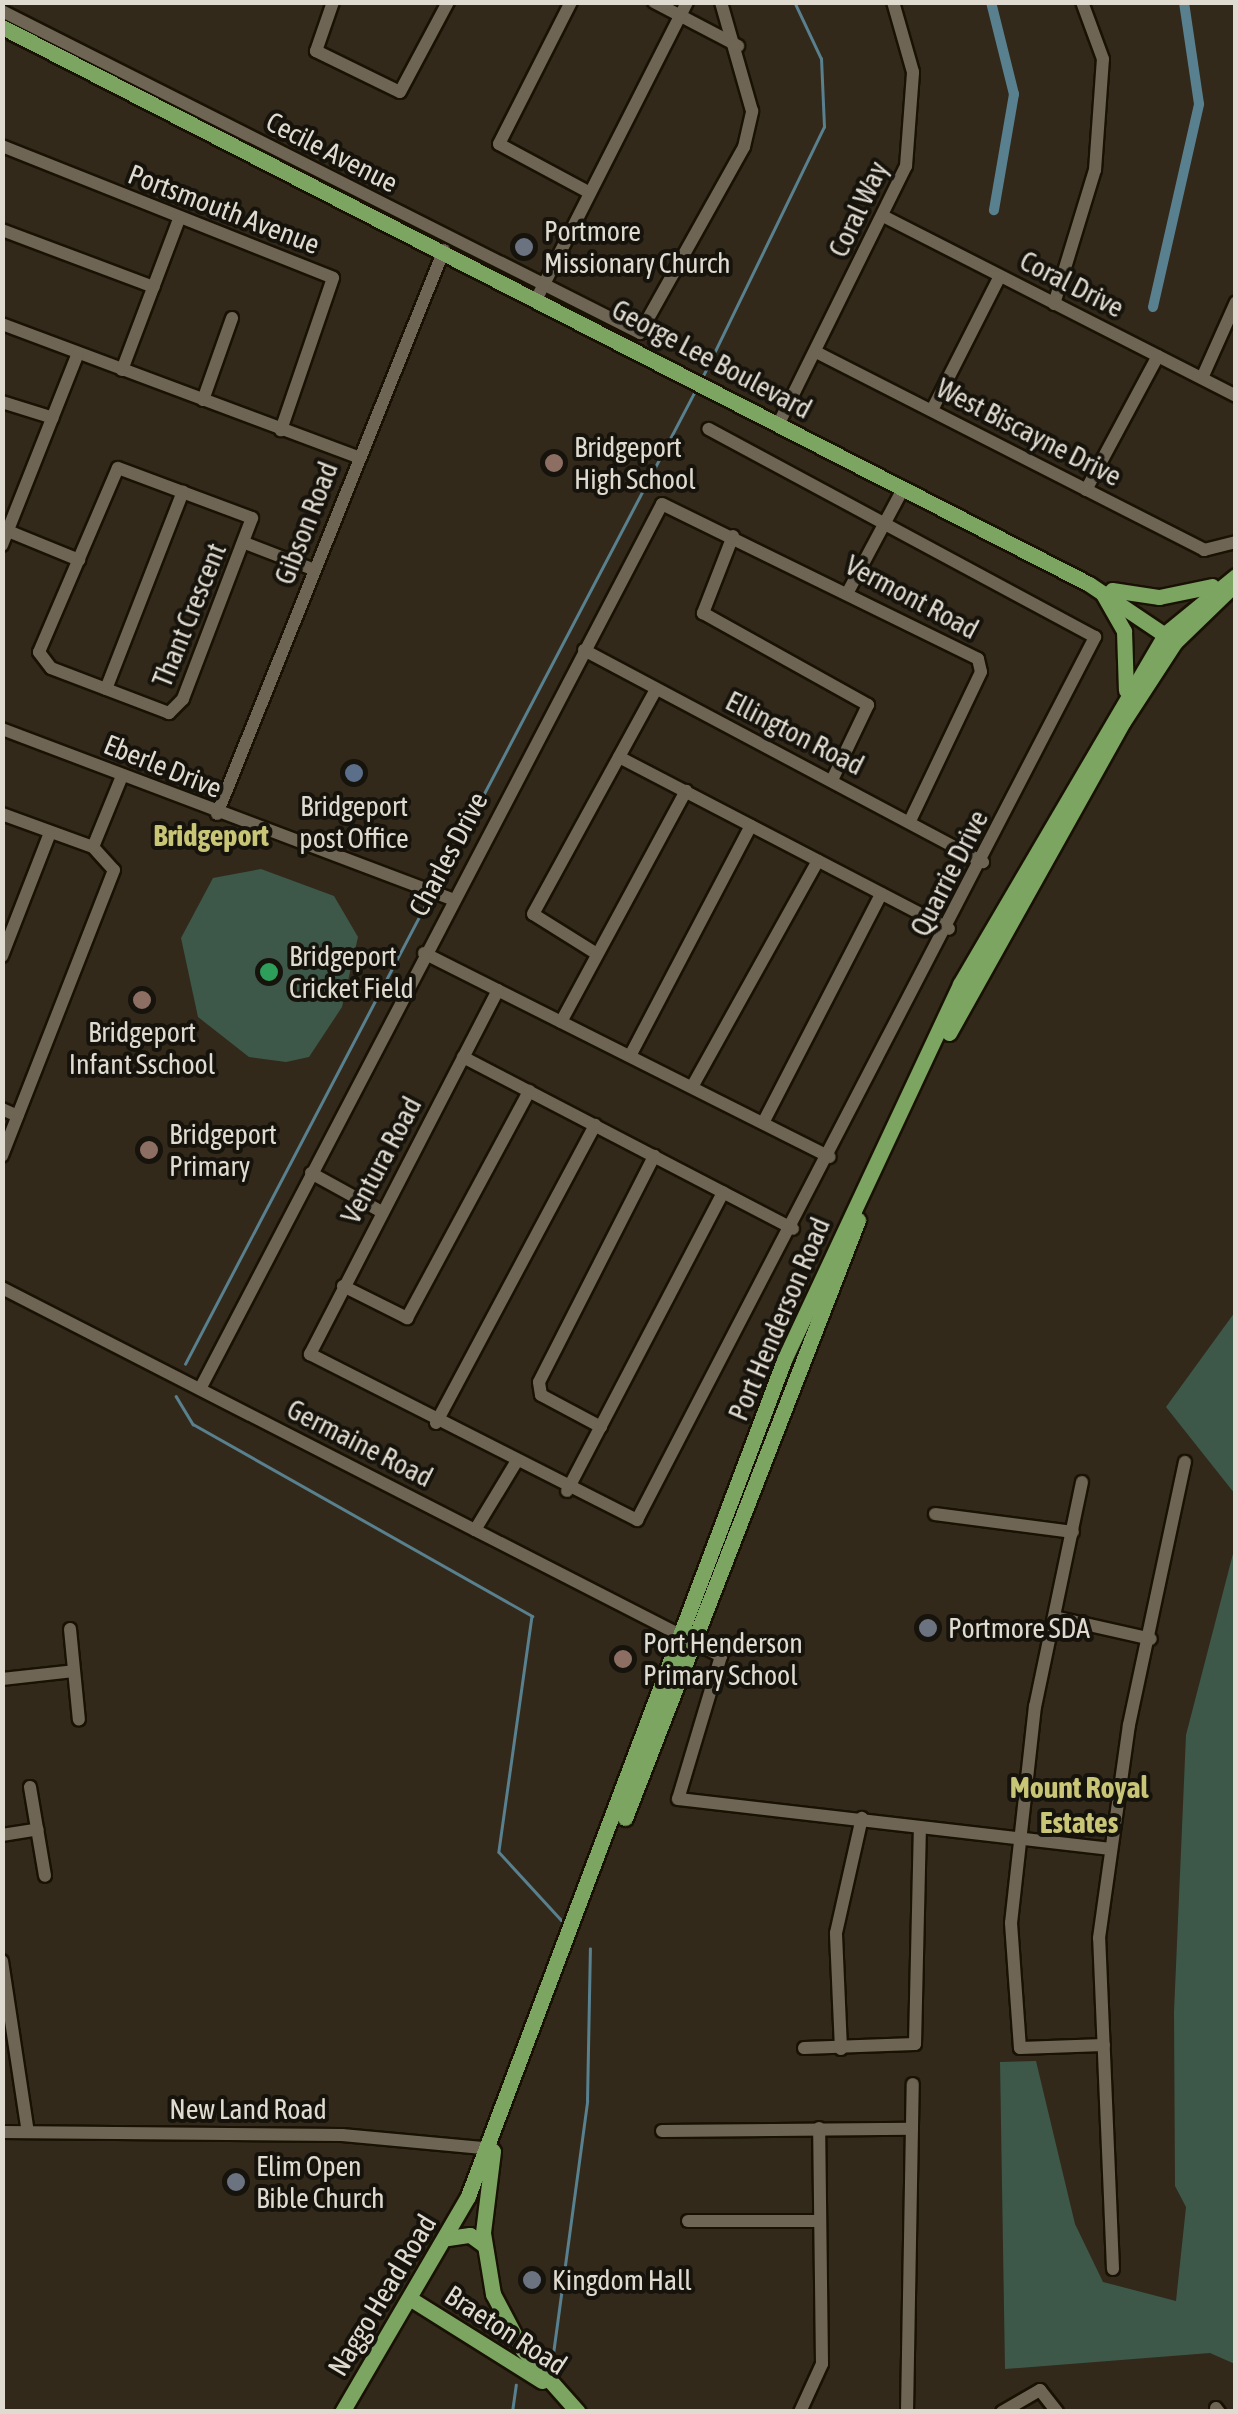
<!DOCTYPE html>
<style>
body{margin:0}
#map{position:relative;width:1238px;height:2414px;overflow:hidden;background:#32291a;font-family:"Asap Condensed",sans-serif}
div>[style]{position:absolute}
.green>*{inset:0;background:#3d5848}
.stream>*{height:2.5px;margin:-1.25px;padding:0 1.25px;transform-origin:1.25px;border-radius:1.25px;background:#59808f}
.canal>*{height:10px;margin:-5px;padding:0 5px;transform-origin:5px;border-radius:5px;background:#59808f}
.roads{filter:drop-shadow(2px 0 #191204) drop-shadow(-2px 0 #191204) drop-shadow(0 2px #191204) drop-shadow(0 -2px #191204)}
.minor>*{height:12px;margin:-6px;padding:0 6px;transform-origin:6px;border-radius:6px;background:#6f6554}
.major>*{height:15px;margin:-7.5px;padding:0 7.5px;transform-origin:7.5px;border-radius:7.5px;background:#7ca562}
.dots>*{width:28px;height:28px;translate:-50% -50%;box-sizing:border-box;border:5px solid #16130c;border-radius:50%}
span{translate:-50% -50%;white-space:nowrap;text-align:center;line-height:1.15;-webkit-text-stroke:8px #16130c;paint-order:stroke}
.street-label{font-size:28px;color:#e0dbd1}
.poi-label{font-size:28px;color:#e0dbd1}
.left{translate:0 -50%;text-align:left}
.neighbourhood-label{font-size:30px;color:#c8c576;font-weight:700}
.frame{position:absolute;inset:0;border:5px solid #e0dbd1;pointer-events:none}
</style>
<div id="map">
<div class="green">
<div style="clip-path:polygon(261px 869px,334px 896px,358px 937px,342px 1007px,309px 1057px,286px 1062px,249px 1057px,198px 1017px,181px 938px,213px 878px)"></div>
<div style="clip-path:polygon(1235px 1312px,1235px 1494px,1166px 1407px)"></div>
<div style="clip-path:polygon(1235px 1546px,1235px 2364px,1210px 2353px,1005px 2369px,1000px 2062px,1036px 2061px,1075px 2224px,1103px 2282px,1176px 2301px,1186px 2207px,1175px 2186px,1174px 2012px,1186px 1735px)"></div>
</div>
<div class="stream">
<div style="left:701px;top:380px;width:281px;rotate:-64.1deg"></div>
<div style="left:824px;top:127px;width:68px;rotate:-92.5deg"></div>
<div style="left:821px;top:59px;width:63px;rotate:-115.3deg"></div>
<div style="left:434px;top:889px;width:562px;rotate:-62.34deg"></div>
<div style="left:185px;top:1364px;width:528px;rotate:-62.37deg"></div>
<div style="left:176px;top:1396px;width:33px;rotate:59deg"></div>
<div style="left:193px;top:1424px;width:390px;rotate:29.5deg"></div>
<div style="left:532px;top:1616px;width:238px;rotate:98deg"></div>
<div style="left:499px;top:1852px;width:99px;rotate:47.5deg"></div>
<div style="left:553px;top:2354px;width:255px;rotate:-82.3deg"></div>
<div style="left:587px;top:2101px;width:152px;rotate:-88.9deg"></div>
<div style="left:512px;top:2412px;width:27px;rotate:-82deg"></div>
</div>
<div class="canal">
<div style="left:991px;top:2px;width:95px;rotate:76deg"></div>
<div style="left:1014px;top:94px;width:118px;rotate:99.8deg"></div>
<div style="left:1153px;top:307px;width:208px;rotate:-77.2deg"></div>
<div style="left:1199px;top:104px;width:103px;rotate:-98.4deg"></div>
</div>
<div class="roads">
<div class="minor">
<div style="left:333px;top:2px;width:52px;rotate:109.1deg"></div>
<div style="left:316px;top:51px;width:93px;rotate:26deg"></div>
<div style="left:400px;top:92px;width:102px;rotate:-61.9deg"></div>
<div style="left:571px;top:2px;width:159px;rotate:116.9deg"></div>
<div style="left:499px;top:144px;width:103px;rotate:28.3deg"></div>
<div style="left:654px;top:2px;width:95px;rotate:27.6deg"></div>
<div style="left:2px;top:11px;width:715px;rotate:26.78deg"></div>
<div style="left:640px;top:333px;width:213px;rotate:-60.8deg"></div>
<div style="left:744px;top:147px;width:37px;rotate:-77deg"></div>
<div style="left:752px;top:111px;width:113px;rotate:-105.9deg"></div>
<div style="left:2px;top:146px;width:356px;rotate:21.7deg"></div>
<div style="left:333px;top:278px;width:161px;rotate:108.9deg"></div>
<div style="left:885px;top:217px;width:394px;rotate:27deg"></div>
<div style="left:2px;top:230px;width:162px;rotate:20.6deg"></div>
<div style="left:539px;top:294px;width:327px;rotate:-63.1deg"></div>
<div style="left:1054px;top:304px;width:140px;rotate:-73deg"></div>
<div style="left:1095px;top:170px;width:111px;rotate:-85.9deg"></div>
<div style="left:1103px;top:59px;width:61px;rotate:-110.2deg"></div>
<div style="left:2px;top:324px;width:380px;rotate:20.5deg"></div>
<div style="left:816px;top:352px;width:436px;rotate:27deg"></div>
<div style="left:1204px;top:550px;width:33px;rotate:-14deg"></div>
<div style="left:122px;top:370px;width:161px;rotate:-69.3deg"></div>
<div style="left:1202px;top:378px;width:83px;rotate:-65.9deg"></div>
<div style="left:203px;top:400px;width:87px;rotate:-70.5deg"></div>
<div style="left:2px;top:402px;width:53px;rotate:17.4deg"></div>
<div style="left:932px;top:410px;width:150px;rotate:-63.1deg"></div>
<div style="left:779px;top:423px;width:287px;rotate:-63.7deg"></div>
<div style="left:906px;top:166px;width:94px;rotate:-85.7deg"></div>
<div style="left:913px;top:72px;width:73px;rotate:-105.9deg"></div>
<div style="left:118px;top:468px;width:143px;rotate:20.5deg"></div>
<div style="left:252px;top:518px;width:194px;rotate:110.9deg"></div>
<div style="left:183px;top:699px;width:20px;rotate:135deg"></div>
<div style="left:169px;top:713px;width:126px;rotate:-159.1deg"></div>
<div style="left:51px;top:668px;width:20px;rotate:-127deg"></div>
<div style="left:39px;top:652px;width:200px;rotate:-66.8deg"></div>
<div style="left:1086px;top:490px;width:152px;rotate:-61.8deg"></div>
<div style="left:8px;top:531px;width:77px;rotate:22.2deg"></div>
<div style="left:733px;top:536px;width:83px;rotate:111.3deg"></div>
<div style="left:703px;top:613px;width:189px;rotate:29.1deg"></div>
<div style="left:868px;top:705px;width:83px;rotate:115.6deg"></div>
<div style="left:245px;top:543px;width:75px;rotate:21.1deg"></div>
<div style="left:2px;top:545px;width:206px;rotate:-68.4deg"></div>
<div style="left:849px;top:590px;width:115px;rotate:-61.9deg"></div>
<div style="left:584px;top:650px;width:452px;rotate:28deg"></div>
<div style="left:106px;top:689px;width:212px;rotate:-68.7deg"></div>
<div style="left:2px;top:729px;width:481px;rotate:20.7deg"></div>
<div style="left:619px;top:757px;width:372px;rotate:27.5deg"></div>
<div style="left:2px;top:814px;width:97px;rotate:19.9deg"></div>
<div style="left:93px;top:847px;width:31px;rotate:48deg"></div>
<div style="left:114px;top:870px;width:307px;rotate:111.4deg"></div>
<div style="left:217px;top:814px;width:608px;rotate:-68.08deg"></div>
<div style="left:93px;top:847px;width:77px;rotate:-67.8deg"></div>
<div style="left:424px;top:953px;width:454px;rotate:26.7deg"></div>
<div style="left:597px;top:954px;width:75px;rotate:-148deg"></div>
<div style="left:533px;top:914px;width:256px;rotate:-61.3deg"></div>
<div style="left:2px;top:956px;width:132px;rotate:-68.7deg"></div>
<div style="left:498px;top:990px;width:410px;rotate:117.3deg"></div>
<div style="left:310px;top:1354px;width:367px;rotate:26.9deg"></div>
<div style="left:637px;top:1520px;width:995px;rotate:-62.58deg"></div>
<div style="left:1095px;top:637px;width:439px;rotate:-151.7deg"></div>
<div style="left:561px;top:1022px;width:263px;rotate:-61.6deg"></div>
<div style="left:630px;top:1056px;width:260px;rotate:-62.3deg"></div>
<div style="left:463px;top:1057px;width:372px;rotate:27.5deg"></div>
<div style="left:692px;top:1087px;width:259px;rotate:-60.9deg"></div>
<div style="left:2px;top:1109px;width:17px;rotate:24deg"></div>
<div style="left:763px;top:1123px;width:258px;rotate:-62.7deg"></div>
<div style="left:311px;top:1173px;width:81px;rotate:28.8deg"></div>
<div style="left:343px;top:1286px;width:72px;rotate:26.6deg"></div>
<div style="left:407px;top:1318px;width:258px;rotate:-61.7deg"></div>
<div style="left:2px;top:1288px;width:808px;rotate:27.1deg"></div>
<div style="left:721px;top:1656px;width:149px;rotate:106.7deg"></div>
<div style="left:678px;top:1799px;width:434px;rotate:6.6deg"></div>
<div style="left:200px;top:1389px;width:998px;rotate:-62.43deg"></div>
<div style="left:662px;top:504px;width:352px;rotate:26.1deg"></div>
<div style="left:978px;top:659px;width:13px;rotate:77deg"></div>
<div style="left:981px;top:672px;width:165px;rotate:115.5deg"></div>
<div style="left:436px;top:1423px;width:338px;rotate:-61.9deg"></div>
<div style="left:601px;top:1427px;width:68px;rotate:-151.9deg"></div>
<div style="left:541px;top:1395px;width:13px;rotate:-99deg"></div>
<div style="left:539px;top:1382px;width:254px;rotate:-63deg"></div>
<div style="left:1082px;top:1482px;width:229px;rotate:101.8deg"></div>
<div style="left:1035px;top:1706px;width:218px;rotate:96.3deg"></div>
<div style="left:1011px;top:1923px;width:125px;rotate:85.9deg"></div>
<div style="left:1020px;top:2048px;width:84px;rotate:-2deg"></div>
<div style="left:567px;top:1491px;width:337px;rotate:-62.4deg"></div>
<div style="left:935px;top:1514px;width:139px;rotate:7.4deg"></div>
<div style="left:475px;top:1530px;width:77px;rotate:-58.8deg"></div>
<div style="left:1058px;top:1618px;width:95px;rotate:12.7deg"></div>
<div style="left:70px;top:1629px;width:91px;rotate:84.4deg"></div>
<div style="left:2px;top:1679px;width:72px;rotate:-6.3deg"></div>
<div style="left:30px;top:1787px;width:90px;rotate:80.4deg"></div>
<div style="left:2px;top:1835px;width:36px;rotate:-9deg"></div>
<div style="left:2px;top:1961px;width:173px;rotate:81.4deg"></div>
<div style="left:804px;top:2048px;width:111px;rotate:-2.1deg"></div>
<div style="left:915px;top:2044px;width:214px;rotate:-88.7deg"></div>
<div style="left:841px;top:2049px;width:116px;rotate:-92.5deg"></div>
<div style="left:836px;top:1933px;width:118px;rotate:-77.3deg"></div>
<div style="left:662px;top:2131px;width:250px;rotate:-0.5deg"></div>
<div style="left:2px;top:2132px;width:340px;rotate:0.5deg"></div>
<div style="left:342px;top:2135px;width:152px;rotate:5.3deg"></div>
<div style="left:688px;top:2221px;width:130px"></div>
<div style="left:1113px;top:2269px;width:331px;rotate:-92.4deg"></div>
<div style="left:1099px;top:1938px;width:215px;rotate:-82deg"></div>
<div style="left:1129px;top:1725px;width:269px;rotate:-78deg"></div>
<div style="left:1216px;top:2408px;width:5px;rotate:53deg"></div>
<div style="left:800px;top:2412px;width:53px;rotate:-65.4deg"></div>
<div style="left:822px;top:2364px;width:236px;rotate:-90.7deg"></div>
<div style="left:907px;top:2412px;width:328px;rotate:-89deg"></div>
<div style="left:1002px;top:2412px;width:44px;rotate:-30.1deg"></div>
<div style="left:1040px;top:2390px;width:28px;rotate:52deg"></div>
</div>
<div class="major">
<div style="left:2px;top:27px;width:1221px;rotate:27.13deg"></div>
<div style="left:1089px;top:584px;width:99px;rotate:33.9deg"></div>
<div style="left:1112px;top:590px;width:48px;rotate:8.5deg"></div>
<div style="left:1159px;top:597px;width:54px;rotate:-11.7deg"></div>
<div style="left:1103px;top:594px;width:43px;rotate:60.4deg"></div>
<div style="left:1124px;top:631px;width:59px;rotate:88.1deg"></div>
<div style="left:949px;top:1033px;width:356px;rotate:-60.8deg"></div>
<div style="left:1123px;top:722px;width:95px;rotate:-57deg"></div>
<div style="left:1175px;top:642px;width:85px;rotate:-44deg"></div>
<div style="left:625px;top:1818px;width:642px;rotate:-68.71deg"></div>
<div style="left:493px;top:2151px;width:83px;rotate:97deg"></div>
<div style="left:483px;top:2233px;width:62px;rotate:80.7deg"></div>
<div style="left:493px;top:2294px;width:62px;rotate:62.2deg"></div>
<div style="left:522px;top:2349px;width:84px;rotate:48.4deg"></div>
<div style="left:448px;top:2238px;width:22px;rotate:-8deg"></div>
<div style="left:470px;top:2235px;width:17px;rotate:36deg"></div>
<div style="left:414px;top:2301px;width:151px;rotate:32deg"></div>
<div style="left:342px;top:2412px;width:250px;rotate:-59.7deg"></div>
<div style="left:468px;top:2196px;width:894px;rotate:-69.29deg"></div>
<div style="left:784px;top:1360px;width:415px;rotate:-64.9deg"></div>
<div style="left:960px;top:984px;width:407px;rotate:-59.6deg"></div>
<div style="left:1166px;top:633px;width:90px;rotate:-39.2deg"></div>
</div>
</div>
<div class="dots">
<div style="left:524px;top:247px;background:#6b7280"></div>
<div style="left:554px;top:463px;background:#8d6e63"></div>
<div style="left:354px;top:773px;background:#5c6f8a"></div>
<div style="left:269px;top:972px;background:#2e9e5b"></div>
<div style="left:142px;top:1000px;background:#8d6e63"></div>
<div style="left:149px;top:1150px;background:#8d6e63"></div>
<div style="left:928px;top:1628px;background:#6b7280"></div>
<div style="left:623px;top:1659px;background:#8d6e63"></div>
<div style="left:236px;top:2182px;background:#6b7280"></div>
<div style="left:532px;top:2280px;background:#6b7280"></div>
</div>
<div class="street-label">
<span style="left:332px;top:152px;rotate:27deg">Cecile Avenue</span>
<span style="left:224px;top:209px;rotate:21deg">Portsmouth Avenue</span>
<span style="left:858px;top:209px;rotate:-65deg">Coral Way</span>
<span style="left:1072px;top:284px;rotate:27deg">Coral Drive</span>
<span style="left:712px;top:359px;rotate:28deg">George Lee Boulevard</span>
<span style="left:1029px;top:432px;rotate:27deg">West Biscayne Drive</span>
<span style="left:306px;top:523px;rotate:-69deg">Gibson Road</span>
<span style="left:912px;top:597px;rotate:28deg">Vermont Road</span>
<span style="left:189px;top:615px;rotate:-68deg">Thant Crescent</span>
<span style="left:795px;top:733px;rotate:27deg">Ellington Road</span>
<span style="left:163px;top:766px;rotate:22deg">Eberle Drive</span>
<span style="left:448px;top:854px;rotate:-62deg">Charles Drive</span>
<span style="left:949px;top:873px;rotate:-63deg">Quarrie Drive</span>
<span style="left:381px;top:1160px;rotate:-62deg">Ventura Road</span>
<span style="left:779px;top:1319px;rotate:-67deg">Port Henderson Road</span>
<span style="left:360px;top:1443px;rotate:27deg">Germaine Road</span>
<span style="left:248px;top:2109px">New Land Road</span>
<span style="left:382px;top:2295px;rotate:-59deg">Naggo Head Road</span>
<span style="left:506px;top:2330px;rotate:33deg">Braeton Road</span>
</div>
<div class="poi-label">
<span class="left" style="left:544px;top:247px">Portmore<br>Missionary Church</span>
<span class="left" style="left:574px;top:463px">Bridgeport<br>High School</span>
<span style="left:354px;top:822px">Bridgeport<br>post Office</span>
<span class="left" style="left:289px;top:972px">Bridgeport<br>Cricket Field</span>
<span style="left:142px;top:1048px">Bridgeport<br>Infant Sschool</span>
<span class="left" style="left:169px;top:1150px">Bridgeport<br>Primary</span>
<span class="left" style="left:948px;top:1628px">Portmore SDA</span>
<span class="left" style="left:643px;top:1659px">Port Henderson<br>Primary School</span>
<span class="left" style="left:256px;top:2182px">Elim Open<br>Bible Church</span>
<span class="left" style="left:552px;top:2280px">Kingdom Hall</span>
</div>
<div class="neighbourhood-label">
<span style="left:211px;top:835px">Bridgeport</span>
<span style="left:1079px;top:1804px">Mount Royal<br>Estates</span>
</div>
<div class="frame"></div>
</div>
